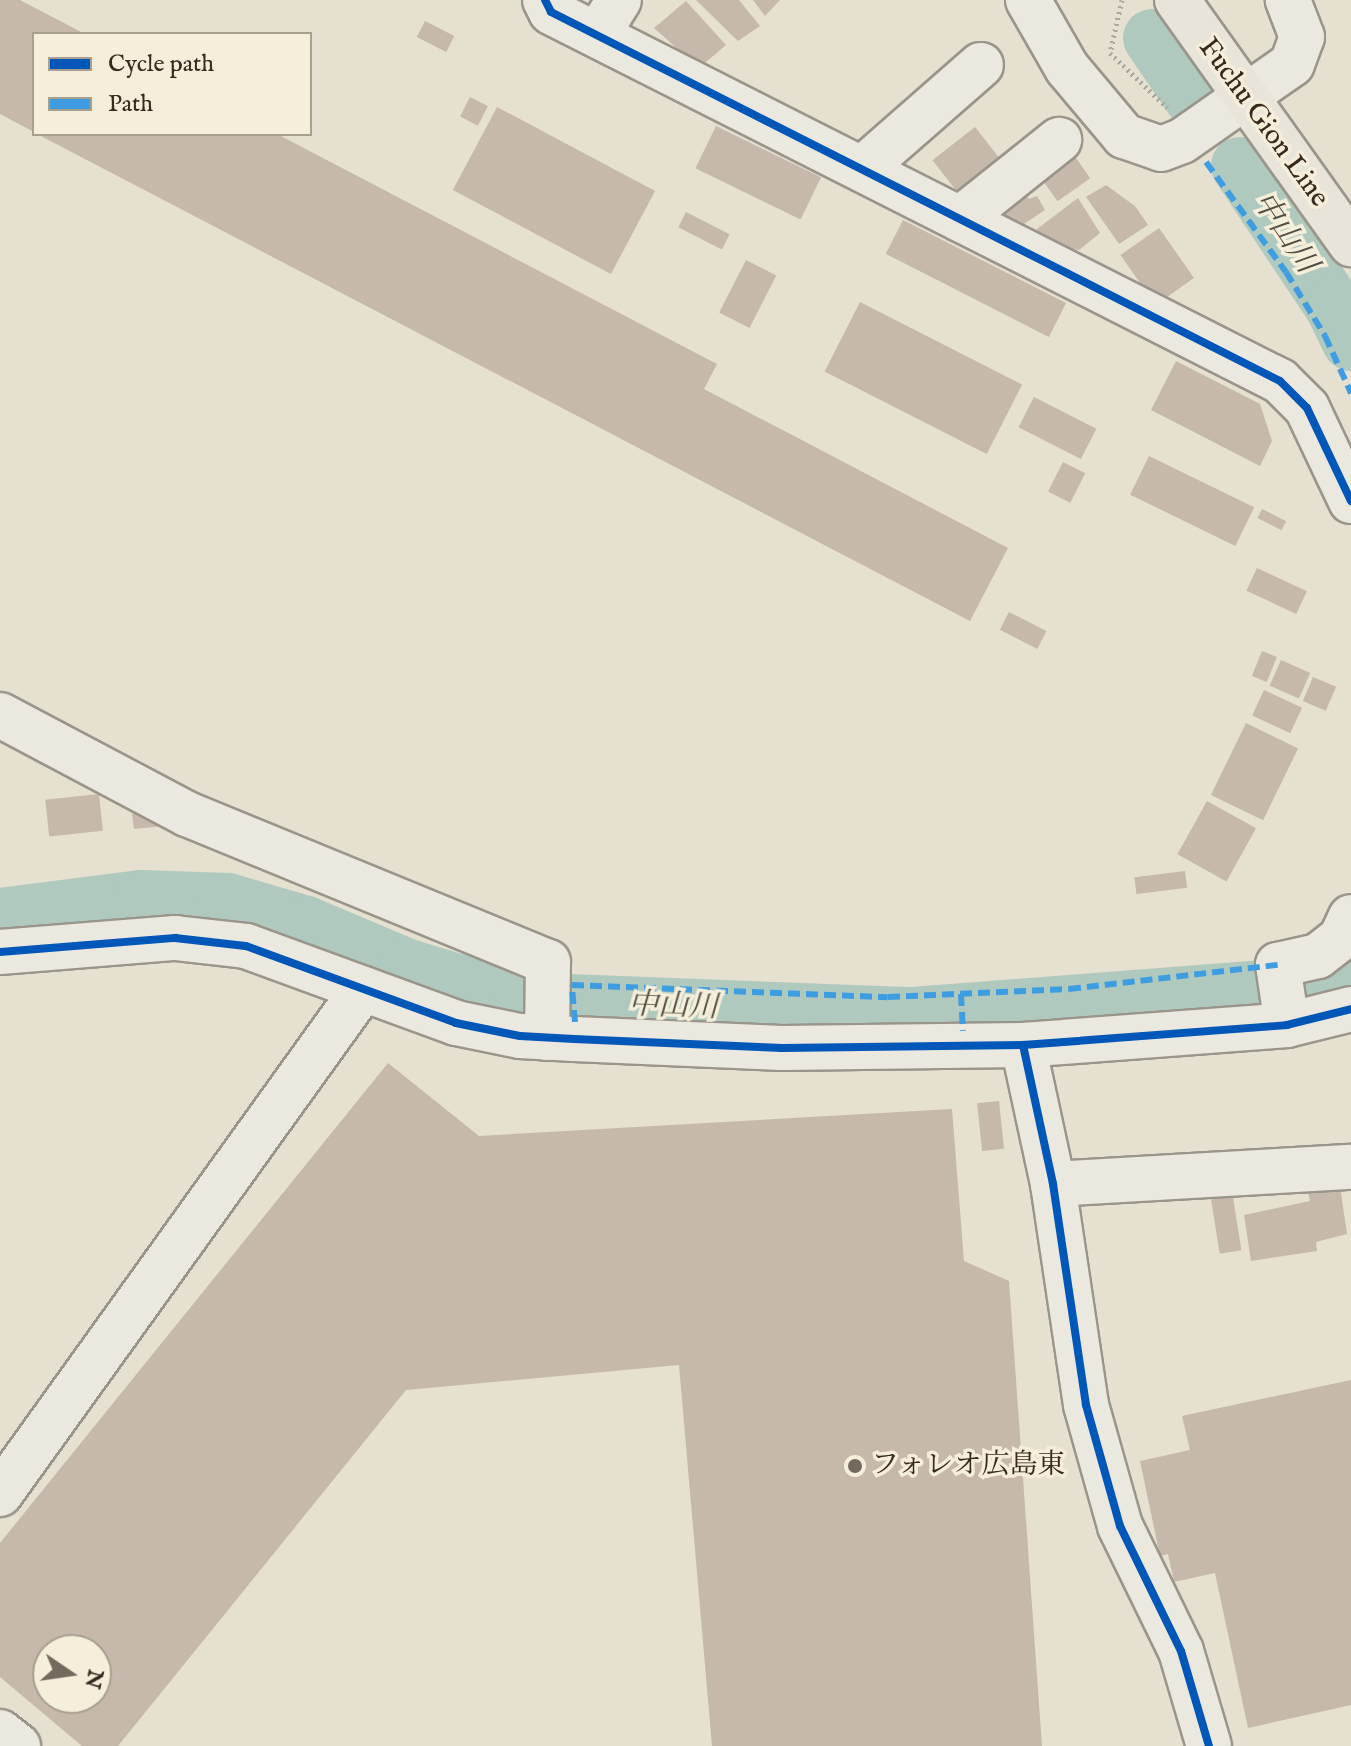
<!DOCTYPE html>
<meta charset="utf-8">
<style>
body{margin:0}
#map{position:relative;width:1351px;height:1746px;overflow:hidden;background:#e5e0cf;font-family:"IM FELL English","Noto Serif JP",serif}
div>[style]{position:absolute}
.river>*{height:58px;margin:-29px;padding:0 29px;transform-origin:29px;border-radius:29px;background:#b0c9bf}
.building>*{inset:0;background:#c7b8ac;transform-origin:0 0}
.path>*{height:5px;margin-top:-2.5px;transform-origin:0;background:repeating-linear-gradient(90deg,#aaa79f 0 2px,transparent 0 6px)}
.roads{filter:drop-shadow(2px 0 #9a958a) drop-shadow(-2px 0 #9a958a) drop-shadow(0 2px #9a958a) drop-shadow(0 -2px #9a958a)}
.minor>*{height:44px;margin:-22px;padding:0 22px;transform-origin:22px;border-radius:22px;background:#ebe8df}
.major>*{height:44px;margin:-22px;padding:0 22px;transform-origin:22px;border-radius:22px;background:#e8e4da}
.quiet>*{height:6px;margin-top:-3px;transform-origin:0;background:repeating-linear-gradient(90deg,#3e9ce0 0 12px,transparent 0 18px)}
.cycleway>*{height:8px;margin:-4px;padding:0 4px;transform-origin:4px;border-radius:4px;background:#0057b8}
.dots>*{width:22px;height:22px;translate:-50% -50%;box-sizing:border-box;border:4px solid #f4eeda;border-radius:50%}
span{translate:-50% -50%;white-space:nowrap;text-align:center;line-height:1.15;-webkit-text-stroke:7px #f4eeda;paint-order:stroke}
.street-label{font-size:28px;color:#37291f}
.poi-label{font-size:28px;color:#37291f}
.left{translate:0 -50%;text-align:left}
.water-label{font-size:30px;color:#504e45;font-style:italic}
.legend{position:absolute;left:32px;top:32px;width:280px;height:104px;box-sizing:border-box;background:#f4eeda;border:2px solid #a89f8f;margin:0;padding:10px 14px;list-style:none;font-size:24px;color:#37291f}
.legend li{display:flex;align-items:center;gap:16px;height:40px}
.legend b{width:40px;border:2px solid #a89f8f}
.north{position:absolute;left:32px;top:1634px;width:80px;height:80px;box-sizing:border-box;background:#f4eeda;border:2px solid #a89f8f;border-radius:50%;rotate:103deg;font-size:22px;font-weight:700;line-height:32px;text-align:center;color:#37291f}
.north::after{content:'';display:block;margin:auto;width:28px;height:36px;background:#74695d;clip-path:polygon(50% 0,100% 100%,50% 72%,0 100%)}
</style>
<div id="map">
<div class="river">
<div style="left:1152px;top:38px;width:78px;rotate:55.5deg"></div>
<div style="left:1240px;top:166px;width:169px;rotate:56.3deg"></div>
<div style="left:1334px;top:307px;width:39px;rotate:64deg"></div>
<div style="left:0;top:917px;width:142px;rotate:-7.3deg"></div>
<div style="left:141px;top:899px;width:87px;rotate:2deg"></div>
<div style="left:228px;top:902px;width:81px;rotate:16.4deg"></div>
<div style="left:306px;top:925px;width:111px;rotate:22.9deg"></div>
<div style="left:408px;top:968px;width:114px;rotate:16.8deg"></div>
<div style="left:517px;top:1001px;width:396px;rotate:2.2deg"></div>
<div style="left:913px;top:1016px;width:392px;rotate:-4.4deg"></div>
<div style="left:1304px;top:986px;width:31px;rotate:-21deg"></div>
<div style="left:1333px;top:975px;width:28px;rotate:-51deg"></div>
</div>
<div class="building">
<div style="clip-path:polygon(0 0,20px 0,85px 34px,34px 34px,34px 132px,0 114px)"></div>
<div style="clip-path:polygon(696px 0,739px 0,760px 26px,738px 41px)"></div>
<div style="clip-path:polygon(753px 0,780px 0,765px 16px)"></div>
<div style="clip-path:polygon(686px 1px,726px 45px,699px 68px,654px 28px)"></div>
<div style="left:425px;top:21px;width:33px;height:18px;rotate:27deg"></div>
<div style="left:470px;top:97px;width:20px;height:22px;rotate:27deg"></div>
<div style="left:497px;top:107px;width:179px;height:94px;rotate:28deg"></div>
<div style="left:716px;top:126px;width:117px;height:47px;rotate:26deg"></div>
<div style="left:975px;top:127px;width:42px;height:54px;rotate:52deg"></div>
<div style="clip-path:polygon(37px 134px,277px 134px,717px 364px,704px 389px,1008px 548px,970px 621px)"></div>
<div style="left:1069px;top:148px;width:37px;height:40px;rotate:55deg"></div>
<div style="clip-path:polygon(1106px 185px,1135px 206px,1148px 225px,1119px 244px,1086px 197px)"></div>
<div style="clip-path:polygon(1024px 193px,1029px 199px,1037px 196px,1045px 210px,1012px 232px,991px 208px)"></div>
<div style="clip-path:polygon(1078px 198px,1100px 233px,1079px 250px,1046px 247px,1033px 232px)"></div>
<div style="left:686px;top:212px;width:49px;height:17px;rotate:27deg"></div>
<div style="left:903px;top:220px;width:183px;height:38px;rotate:27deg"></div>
<div style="left:1159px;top:228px;width:61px;height:47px;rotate:55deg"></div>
<div style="left:746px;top:260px;width:34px;height:59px;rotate:27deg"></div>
<div style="left:860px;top:302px;width:182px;height:78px;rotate:27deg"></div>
<div style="clip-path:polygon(1176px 361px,1260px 404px,1272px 441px,1260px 466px,1151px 410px)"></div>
<div style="left:1034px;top:397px;width:70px;height:34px;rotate:27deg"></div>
<div style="left:1149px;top:456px;width:117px;height:43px;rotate:26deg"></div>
<div style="left:1063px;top:462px;width:25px;height:33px;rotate:27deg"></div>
<div style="left:1262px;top:509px;width:27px;height:10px;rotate:27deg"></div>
<div style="left:1257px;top:568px;width:55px;height:25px;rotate:25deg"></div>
<div style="left:1009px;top:612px;width:42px;height:20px;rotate:27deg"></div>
<div style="left:1262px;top:651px;width:16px;height:27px;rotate:22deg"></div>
<div style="left:1281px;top:660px;width:32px;height:28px;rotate:24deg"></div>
<div style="left:1313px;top:677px;width:25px;height:26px;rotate:23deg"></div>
<div style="left:1264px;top:690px;width:42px;height:28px;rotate:25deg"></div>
<div style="left:1246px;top:723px;width:58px;height:80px;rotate:26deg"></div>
<div style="left:99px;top:794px;width:37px;height:54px;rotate:84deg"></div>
<div style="left:1207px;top:801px;width:56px;height:61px;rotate:29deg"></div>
<div style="clip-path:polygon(157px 811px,175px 825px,134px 829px,132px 814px)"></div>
<div style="left:1185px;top:871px;width:17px;height:51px;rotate:83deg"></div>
<div style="clip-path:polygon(evenodd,388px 1063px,479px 1136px,952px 1109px,964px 1261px,1009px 1281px,1042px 1746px,712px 1746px,679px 1365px,406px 1390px,118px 1746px,82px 1746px,0 1677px,0 1543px,388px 1063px,48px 1650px,96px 1650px,96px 1698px,48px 1698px,48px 1650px)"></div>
<div style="left:999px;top:1101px;width:48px;height:22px;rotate:84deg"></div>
<div style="clip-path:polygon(1340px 1186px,1347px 1234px,1316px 1242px,1317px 1251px,1251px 1261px,1244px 1215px,1310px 1201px,1308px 1191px)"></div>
<div style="left:1232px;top:1191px;width:60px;height:22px;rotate:81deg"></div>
<div style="clip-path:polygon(1351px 1380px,1351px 1705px,1248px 1728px,1215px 1573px,1174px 1582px,1168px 1554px,1160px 1556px,1140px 1461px,1190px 1450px,1182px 1416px)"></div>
</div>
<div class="path">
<div style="left:1122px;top:0;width:54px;rotate:102.8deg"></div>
<div style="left:1110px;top:53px;width:79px;rotate:43.5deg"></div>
</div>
<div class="roads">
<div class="minor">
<div style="left:545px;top:0;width:13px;rotate:63deg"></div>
<div style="left:551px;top:12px;width:817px;rotate:26.85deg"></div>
<div style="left:1280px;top:381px;width:38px;rotate:45deg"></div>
<div style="left:1307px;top:408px;width:103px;rotate:64.7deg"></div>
<div style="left:1028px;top:0;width:78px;rotate:60.2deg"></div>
<div style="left:1067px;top:68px;width:89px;rotate:50deg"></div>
<div style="left:1124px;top:136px;width:39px;rotate:19deg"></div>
<div style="left:1161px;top:149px;width:22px;rotate:-21deg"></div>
<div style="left:1182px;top:141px;width:134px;rotate:-35deg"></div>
<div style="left:1292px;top:64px;width:29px;rotate:-70deg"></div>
<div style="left:1302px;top:37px;width:40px;rotate:-111deg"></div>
<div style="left:597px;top:35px;width:41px;rotate:-57.8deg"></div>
<div style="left:862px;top:169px;width:158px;rotate:-41.2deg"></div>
<div style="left:960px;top:219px;width:127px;rotate:-38.6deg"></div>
<div style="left:0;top:715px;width:212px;rotate:27.9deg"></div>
<div style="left:187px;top:814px;width:390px;rotate:22.3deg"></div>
<div style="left:548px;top:962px;width:76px;rotate:90.8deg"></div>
<div style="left:0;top:952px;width:176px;rotate:-4.6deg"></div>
<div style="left:175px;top:938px;width:71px;rotate:6.4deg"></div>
<div style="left:246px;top:946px;width:224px;rotate:20.1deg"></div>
<div style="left:456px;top:1023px;width:65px;rotate:11.5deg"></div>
<div style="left:520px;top:1036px;width:54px;rotate:3.2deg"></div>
<div style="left:574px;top:1039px;width:208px;rotate:2.5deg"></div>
<div style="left:782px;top:1048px;width:241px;rotate:-0.7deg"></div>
<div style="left:1023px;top:1045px;width:265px;rotate:-4.3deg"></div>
<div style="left:1287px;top:1025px;width:66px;rotate:-14deg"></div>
<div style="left:1287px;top:1025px;width:61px;rotate:-98.5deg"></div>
<div style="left:1278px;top:965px;width:41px;rotate:-12.7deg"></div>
<div style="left:1318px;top:956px;width:29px;rotate:-38deg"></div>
<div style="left:1341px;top:938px;width:23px;rotate:-65deg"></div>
<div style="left:1023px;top:1045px;width:142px;rotate:77.8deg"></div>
<div style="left:1053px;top:1184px;width:223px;rotate:81.5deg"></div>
<div style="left:1086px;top:1405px;width:126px;rotate:74.3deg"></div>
<div style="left:1120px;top:1526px;width:139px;rotate:64deg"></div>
<div style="left:1181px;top:1651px;width:99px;rotate:73.6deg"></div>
<div style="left:1053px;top:1184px;width:298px;rotate:-3.3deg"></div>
<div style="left:0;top:1494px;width:622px;rotate:-54.29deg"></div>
<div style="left:0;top:1732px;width:23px;rotate:38deg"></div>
</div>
<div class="major">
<div style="left:1177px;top:0;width:300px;rotate:54.5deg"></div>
</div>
</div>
<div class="quiet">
<div style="left:1206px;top:162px;width:136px;rotate:54deg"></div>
<div style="left:1286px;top:272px;width:75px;rotate:58.6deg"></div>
<div style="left:1325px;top:336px;width:63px;rotate:65.5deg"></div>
<div style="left:961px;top:994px;width:37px;rotate:87deg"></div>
<div style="left:575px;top:1022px;width:37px;rotate:-95deg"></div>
<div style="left:572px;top:985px;width:316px;rotate:2.2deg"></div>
<div style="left:888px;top:997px;width:181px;rotate:-2.5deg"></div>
<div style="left:1069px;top:989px;width:210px;rotate:-6.6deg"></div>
</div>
<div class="cycleway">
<div style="left:545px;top:0;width:13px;rotate:63deg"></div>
<div style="left:551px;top:12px;width:817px;rotate:26.85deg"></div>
<div style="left:1280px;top:381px;width:38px;rotate:45deg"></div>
<div style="left:1307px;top:408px;width:103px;rotate:64.7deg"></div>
<div style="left:0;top:952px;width:176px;rotate:-4.6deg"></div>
<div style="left:175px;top:938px;width:71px;rotate:6.4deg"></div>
<div style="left:246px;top:946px;width:224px;rotate:20.1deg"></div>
<div style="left:456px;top:1023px;width:65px;rotate:11.5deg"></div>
<div style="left:520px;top:1036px;width:54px;rotate:3.2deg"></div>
<div style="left:574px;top:1039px;width:208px;rotate:2.5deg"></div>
<div style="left:782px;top:1048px;width:241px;rotate:-0.7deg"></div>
<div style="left:1023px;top:1045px;width:265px;rotate:-4.3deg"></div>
<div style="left:1287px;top:1025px;width:66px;rotate:-14deg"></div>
<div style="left:1023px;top:1045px;width:142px;rotate:77.8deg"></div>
<div style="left:1053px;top:1184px;width:223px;rotate:81.5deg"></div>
<div style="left:1086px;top:1405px;width:126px;rotate:74.3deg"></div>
<div style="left:1120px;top:1526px;width:139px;rotate:64deg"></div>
<div style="left:1181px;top:1651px;width:99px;rotate:73.6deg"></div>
</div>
<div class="dots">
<div style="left:855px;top:1466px;background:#74695d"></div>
</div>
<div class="street-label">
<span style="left:1263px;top:123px;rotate:54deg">Fuchu Gion Line</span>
</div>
<div class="poi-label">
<span class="left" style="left:871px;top:1466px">フォレオ広島東</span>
</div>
<div class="water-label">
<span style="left:1284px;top:233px;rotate:56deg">中山川</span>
<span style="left:673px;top:1007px;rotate:2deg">中山川</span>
</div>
<ul class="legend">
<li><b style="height:10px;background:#0057b8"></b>Cycle path</li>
<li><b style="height:10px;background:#3e9ce0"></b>Path</li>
</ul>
<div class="north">N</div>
</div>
